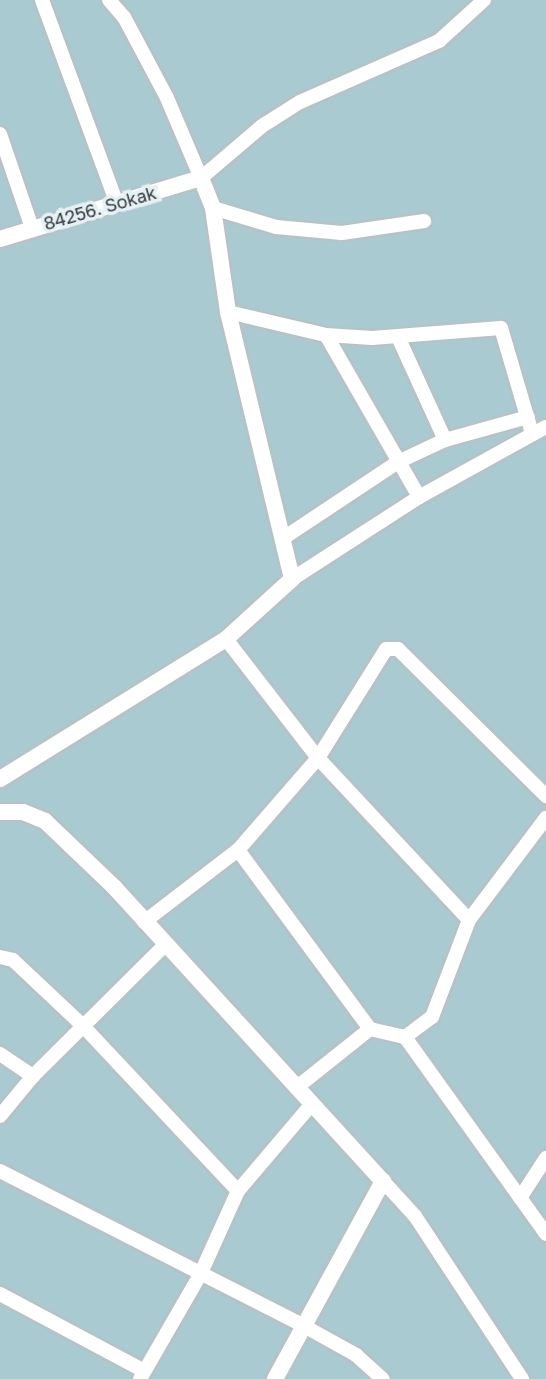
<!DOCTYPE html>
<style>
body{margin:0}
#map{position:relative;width:546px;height:1379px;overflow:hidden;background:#e5f1f4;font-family:"Golos Text",sans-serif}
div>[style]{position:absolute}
.green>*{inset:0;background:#aacad2;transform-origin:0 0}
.roads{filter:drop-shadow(2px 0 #b6c2c5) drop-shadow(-2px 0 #b6c2c5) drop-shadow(0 2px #b6c2c5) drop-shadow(0 -2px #b6c2c5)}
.minor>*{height:14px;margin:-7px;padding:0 7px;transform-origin:7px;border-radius:7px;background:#fff}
.tertiary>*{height:16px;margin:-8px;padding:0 8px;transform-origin:8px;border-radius:8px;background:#fff}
span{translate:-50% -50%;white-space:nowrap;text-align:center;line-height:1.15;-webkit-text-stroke:7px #e5f1f4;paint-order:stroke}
.street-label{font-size:18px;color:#383c3e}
</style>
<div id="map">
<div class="green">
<div style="left:0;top:0;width:546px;height:1379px"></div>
</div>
<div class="roads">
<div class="minor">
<div style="left:42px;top:0;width:217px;rotate:69.8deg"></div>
<div style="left:109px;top:0;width:23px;rotate:49deg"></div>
<div style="left:124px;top:17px;width:92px;rotate:62deg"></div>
<div style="left:167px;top:98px;width:87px;rotate:67deg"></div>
<div style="left:201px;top:178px;width:80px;rotate:-40.4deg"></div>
<div style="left:262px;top:126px;width:45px;rotate:-32.3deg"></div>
<div style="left:300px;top:102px;width:152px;rotate:-23.7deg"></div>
<div style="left:439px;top:41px;width:61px;rotate:-42.3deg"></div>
<div style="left:0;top:134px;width:99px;rotate:71.2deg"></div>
<div style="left:213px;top:208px;width:66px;rotate:16.8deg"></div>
<div style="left:276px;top:227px;width:66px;rotate:5.2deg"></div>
<div style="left:342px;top:233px;width:83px;rotate:-8.3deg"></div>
<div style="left:228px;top:312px;width:101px;rotate:13.2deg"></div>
<div style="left:326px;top:335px;width:46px;rotate:3.7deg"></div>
<div style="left:372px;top:338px;width:129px;rotate:-4.4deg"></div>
<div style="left:501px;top:328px;width:109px;rotate:73.6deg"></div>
<div style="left:326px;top:335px;width:187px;rotate:60.1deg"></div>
<div style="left:399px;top:339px;width:111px;rotate:65.5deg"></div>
<div style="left:282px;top:539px;width:139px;rotate:-33.6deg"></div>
<div style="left:398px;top:462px;width:52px;rotate:-25.1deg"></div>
<div style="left:445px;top:440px;width:86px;rotate:-15.5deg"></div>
<div style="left:292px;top:579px;width:151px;rotate:-32.8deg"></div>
<div style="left:419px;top:497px;width:145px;rotate:-28.9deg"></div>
<div style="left:226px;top:639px;width:150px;rotate:52.3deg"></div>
<div style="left:318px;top:758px;width:221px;rotate:47deg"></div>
<div style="left:238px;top:850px;width:222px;rotate:53.6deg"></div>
<div style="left:144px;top:922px;width:118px;rotate:-37.5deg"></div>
<div style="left:238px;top:850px;width:122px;rotate:-49deg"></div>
<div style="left:318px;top:758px;width:128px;rotate:-58deg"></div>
<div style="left:386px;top:649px;width:12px"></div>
<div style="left:398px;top:649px;width:209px;rotate:44.8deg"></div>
<div style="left:0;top:957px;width:13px;rotate:13deg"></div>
<div style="left:13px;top:960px;width:98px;rotate:43.3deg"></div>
<div style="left:84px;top:1027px;width:225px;rotate:46.8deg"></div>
<div style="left:405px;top:1037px;width:34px;rotate:-37deg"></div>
<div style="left:432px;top:1017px;width:104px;rotate:-69.1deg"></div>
<div style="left:469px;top:920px;width:128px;rotate:-53deg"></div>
<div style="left:0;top:1054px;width:40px;rotate:34deg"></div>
<div style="left:296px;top:1088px;width:95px;rotate:-38.6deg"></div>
<div style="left:370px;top:1029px;width:36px;rotate:13deg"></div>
<div style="left:405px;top:1037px;width:242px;rotate:54.4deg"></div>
<div style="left:0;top:1116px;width:52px;rotate:-50.5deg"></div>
<div style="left:33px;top:1076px;width:187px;rotate:-44.8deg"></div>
<div style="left:0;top:1171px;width:341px;rotate:27deg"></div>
<div style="left:304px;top:1326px;width:60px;rotate:29.1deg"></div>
<div style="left:356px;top:1355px;width:36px;rotate:42deg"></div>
<div style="left:383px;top:1181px;width:47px;rotate:47.6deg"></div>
<div style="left:415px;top:1216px;width:195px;rotate:56.7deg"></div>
<div style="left:520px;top:1198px;width:48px;rotate:-57deg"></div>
<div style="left:0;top:1294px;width:163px;rotate:28.1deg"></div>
<div style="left:140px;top:1379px;width:120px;rotate:-60deg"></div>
<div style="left:200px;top:1275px;width:92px;rotate:-65.7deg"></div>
<div style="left:238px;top:1191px;width:113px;rotate:-49.7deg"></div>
</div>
<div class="tertiary">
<div style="left:0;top:239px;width:210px;rotate:-16.9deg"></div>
<div style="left:201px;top:178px;width:32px;rotate:68deg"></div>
<div style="left:213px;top:208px;width:105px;rotate:81.8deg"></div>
<div style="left:228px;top:312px;width:275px;rotate:76.5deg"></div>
<div style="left:292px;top:579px;width:89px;rotate:137.7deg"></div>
<div style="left:226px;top:639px;width:266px;rotate:148.2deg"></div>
<div style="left:0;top:812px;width:23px"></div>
<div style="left:23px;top:812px;width:24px;rotate:22deg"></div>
<div style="left:45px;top:821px;width:97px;rotate:43.7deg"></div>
<div style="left:115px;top:888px;width:397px;rotate:47.6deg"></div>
<div style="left:383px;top:1181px;width:226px;rotate:118.6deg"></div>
</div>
</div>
<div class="street-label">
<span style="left:100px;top:208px;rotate:-16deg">84256. Sokak</span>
</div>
</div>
